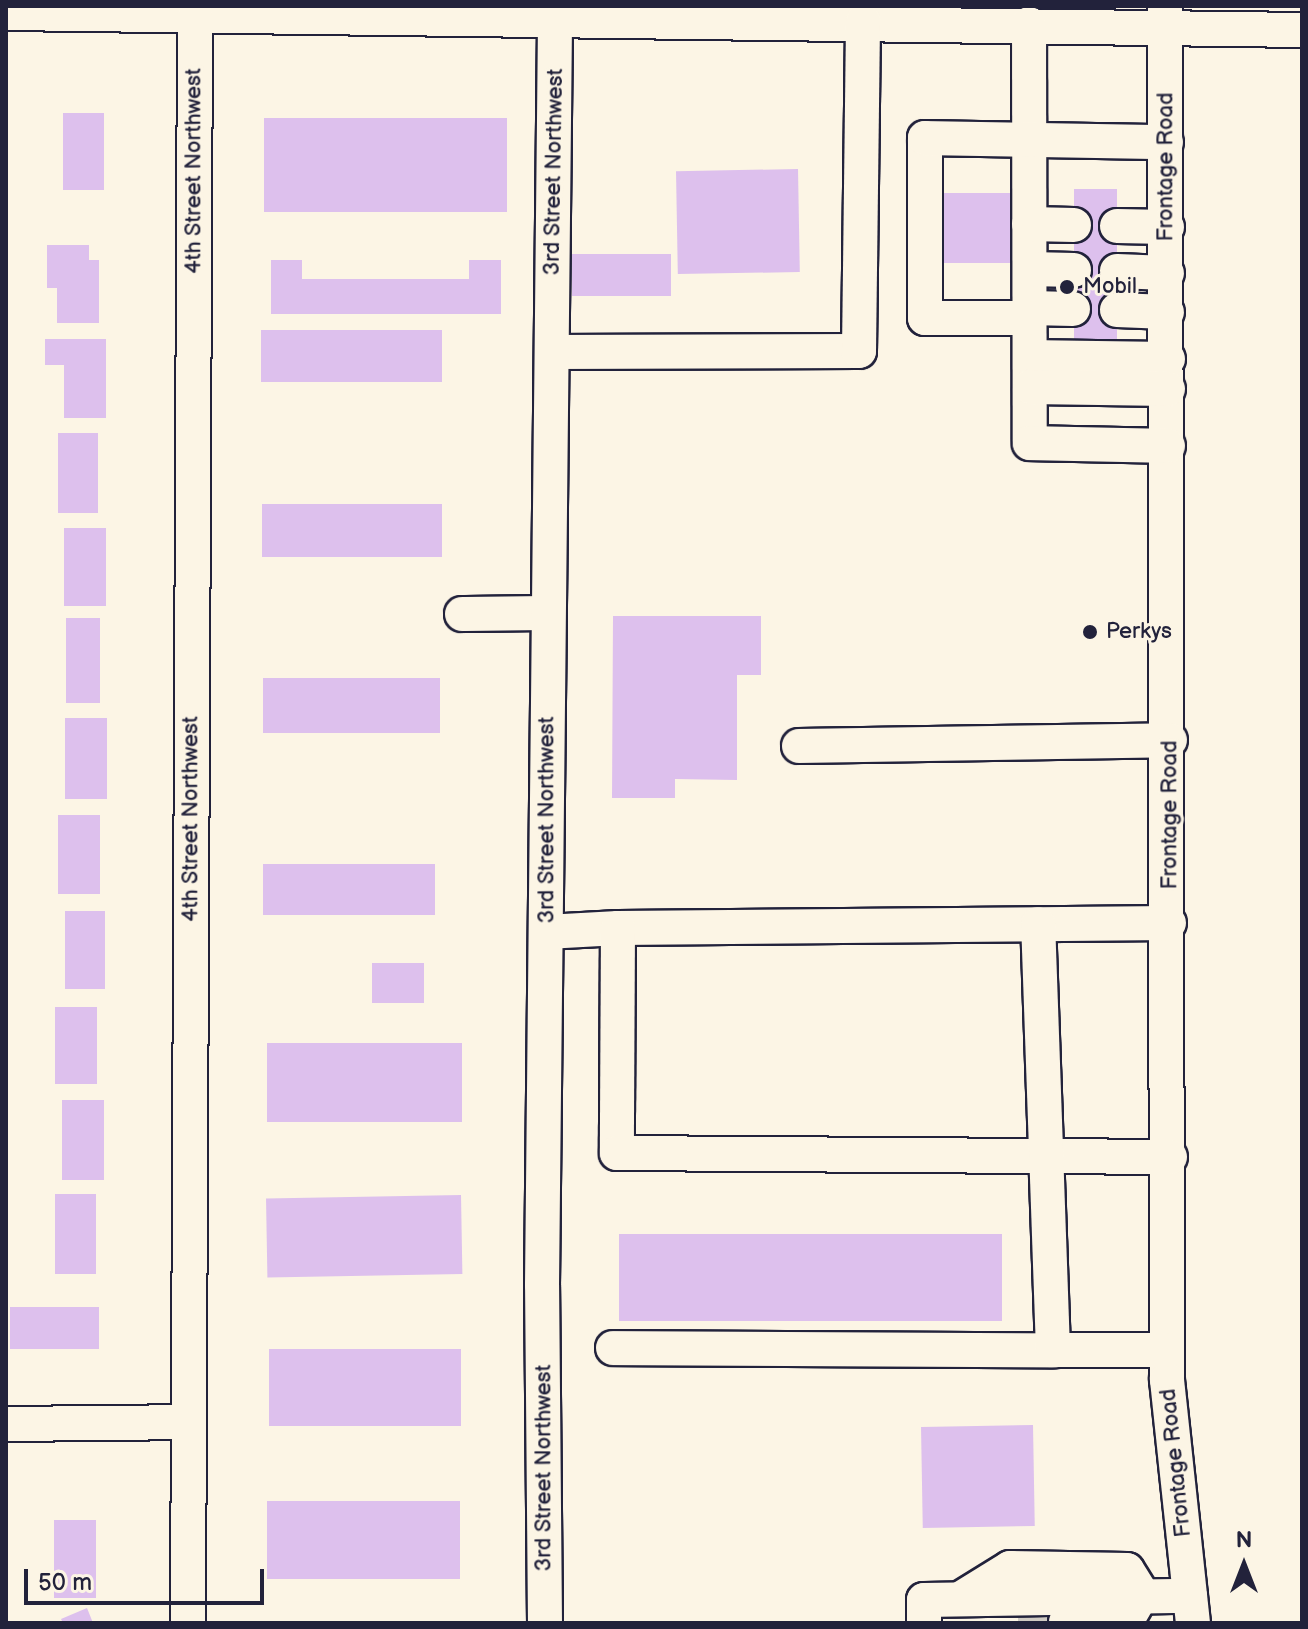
<!DOCTYPE html>
<style>
body{margin:0}
#map{position:relative;width:1308px;height:1629px;overflow:hidden;background:#fcf5e5;font-family:"Balsamiq Sans",sans-serif}
div>[style]{position:absolute}
.building>*{inset:0;background:#ddc0ed;transform-origin:0 0}
.minor-tunnel>*{height:34px;margin-top:-17px;transform-origin:0;background:repeating-linear-gradient(90deg,#d0cbc3 0 34px,transparent 0 51px)}
.roads{filter:drop-shadow(2px 0 #22223b) drop-shadow(-2px 0 #22223b) drop-shadow(0 2px #22223b) drop-shadow(0 -2px #22223b)}
.minor>*{height:34px;margin:-17px;padding:0 17px;transform-origin:17px;border-radius:17px;background:#fcf5e5}
.dots>*{width:22px;height:22px;translate:-50% -50%;box-sizing:border-box;border:4px solid #fcf5e5;border-radius:50%}
span{translate:-50% -50%;white-space:nowrap;text-align:center;line-height:1.15;-webkit-text-stroke:6px #fcf5e5;paint-order:stroke}
.street-label{font-size:22px;color:#22223b}
.poi-label{font-size:22px;color:#22223b}
.left{translate:0 -50%;text-align:left}
.frame{position:absolute;inset:0;border:8px solid #22223b;pointer-events:none}
.north{position:absolute;left:1204px;top:1525px;width:80px;height:80px;-webkit-text-stroke:6px #fcf5e5;paint-order:stroke;rotate:0deg;font-size:22px;font-weight:700;line-height:32px;text-align:center;color:#22223b}
.north::after{content:'';display:block;margin:auto;width:28px;height:36px;background:#22223b;clip-path:polygon(50% 0,100% 100%,50% 72%,0 100%)}
.scale{position:absolute;left:24px;top:1569px;width:240px;height:36px;box-sizing:border-box;border:4px solid #22223b;border-top:0;padding-left:10px;font-size:24px;line-height:28px;white-space:nowrap;color:#22223b;-webkit-text-stroke:6px #fcf5e5;paint-order:stroke}
</style>
<div id="map">
<div class="building">
<div style="left:63px;top:113px;width:41px;height:77px"></div>
<div style="left:264px;top:118px;width:243px;height:94px"></div>
<div style="left:798px;top:169px;width:103px;height:122px;rotate:89deg"></div>
<div style="left:1074px;top:189px;width:43px;height:161px"></div>
<div style="left:939px;top:193px;width:72px;height:70px"></div>
<div style="clip-path:polygon(47px 245px,89px 245px,89px 260px,99px 260px,99px 323px,57px 323px,57px 288px,47px 288px)"></div>
<div style="left:572px;top:254px;width:99px;height:42px"></div>
<div style="clip-path:polygon(271px 260px,302px 260px,302px 279px,469px 279px,469px 260px,501px 260px,501px 314px,271px 314px)"></div>
<div style="left:261px;top:330px;width:181px;height:52px"></div>
<div style="clip-path:polygon(45px 339px,106px 339px,106px 418px,64px 418px,64px 365px,45px 365px)"></div>
<div style="left:58px;top:433px;width:40px;height:80px"></div>
<div style="left:262px;top:504px;width:180px;height:53px"></div>
<div style="left:64px;top:528px;width:42px;height:78px"></div>
<div style="clip-path:polygon(613px 616px,761px 616px,761px 675px,737px 675px,737px 780px,675px 779px,675px 798px,612px 798px)"></div>
<div style="left:66px;top:618px;width:34px;height:85px"></div>
<div style="left:263px;top:678px;width:177px;height:55px"></div>
<div style="left:65px;top:718px;width:42px;height:81px"></div>
<div style="left:58px;top:815px;width:42px;height:79px"></div>
<div style="left:263px;top:864px;width:172px;height:51px"></div>
<div style="left:65px;top:911px;width:40px;height:78px"></div>
<div style="left:372px;top:963px;width:52px;height:40px"></div>
<div style="left:55px;top:1007px;width:42px;height:77px"></div>
<div style="left:267px;top:1043px;width:195px;height:79px"></div>
<div style="left:62px;top:1100px;width:42px;height:80px"></div>
<div style="left:55px;top:1194px;width:41px;height:80px"></div>
<div style="left:461px;top:1195px;width:79px;height:195px;rotate:89deg"></div>
<div style="left:619px;top:1234px;width:383px;height:87px"></div>
<div style="left:10px;top:1307px;width:89px;height:42px"></div>
<div style="left:461px;top:1349px;width:77px;height:192px;rotate:90deg"></div>
<div style="left:1033px;top:1425px;width:101px;height:112px;rotate:89deg"></div>
<div style="left:267px;top:1501px;width:193px;height:78px"></div>
<div style="left:54px;top:1520px;width:42px;height:78px"></div>
<div style="clip-path:polygon(87px 1608px,93px 1623px,63px 1623px,61px 1619px)"></div>
<div style="left:1066px;top:1608px;width:15px;height:48px;rotate:90deg"></div>
</div>
<div class="minor-tunnel">
<div style="left:1018px;top:1622px;width:48px"></div>
</div>
<div class="roads">
<div class="minor">
<div style="left:1165px;top:6px;width:1374px;rotate:89.92deg"></div>
<div style="left:1167px;top:1380px;width:244px;rotate:83.9deg"></div>
<div style="left:6px;top:13px;width:1296px;rotate:0.75deg"></div>
<div style="left:1029px;top:24px;width:419px;rotate:89.9deg"></div>
<div style="left:1030px;top:443px;width:138px;rotate:1.2deg"></div>
<div style="left:1029px;top:224px;width:45px;rotate:1.3deg"></div>
<div style="left:1117px;top:226px;width:50px;rotate:1.1deg"></div>
<div style="left:1030px;top:269px;width:44px;rotate:1.3deg"></div>
<div style="left:1117px;top:271px;width:50px;rotate:2.3deg"></div>
<div style="left:1030px;top:308px;width:43px;rotate:1.3deg"></div>
<div style="left:1117px;top:310px;width:50px;rotate:2.3deg"></div>
<div style="left:1030px;top:318px;width:105px;rotate:180deg"></div>
<div style="left:925px;top:318px;width:180px;rotate:-90deg"></div>
<div style="left:925px;top:138px;width:241px;rotate:1deg"></div>
<div style="left:552px;top:352px;width:307px;rotate:-0.2deg"></div>
<div style="left:859px;top:351px;width:330px;rotate:-89.3deg"></div>
<div style="left:1030px;top:357px;width:138px;rotate:0.8deg"></div>
<div style="left:1030px;top:387px;width:138px;rotate:0.8deg"></div>
<div style="left:462px;top:614px;width:86px;rotate:-0.7deg"></div>
<div style="left:799px;top:746px;width:371px;rotate:-0.9deg"></div>
<div style="left:618px;top:928px;width:551px;rotate:-0.52deg"></div>
<div style="left:546px;top:932px;width:72px;rotate:-3.2deg"></div>
<div style="left:618px;top:928px;width:225px;rotate:90.3deg"></div>
<div style="left:617px;top:1153px;width:553px;rotate:0.41deg"></div>
<div style="left:613px;top:1348px;width:440px;rotate:0.3deg"></div>
<div style="left:1053px;top:1350px;width:426px;rotate:-92deg"></div>
<div style="left:1053px;top:1350px;width:114px"></div>
<div style="left:6px;top:1424px;width:183px;rotate:-0.6deg"></div>
<div style="left:960px;top:1599px;width:59px;rotate:-31.8deg"></div>
<div style="left:1010px;top:1568px;width:117px;rotate:1deg"></div>
<div style="left:1127px;top:1570px;width:28px;rotate:58deg"></div>
<div style="left:1066px;top:1622px;width:60px"></div>
<div style="left:1126px;top:1622px;width:32px;rotate:-60deg"></div>
<div style="left:188px;top:1623px;width:1608px;rotate:-89.75deg"></div>
<div style="left:545px;top:1623px;width:338px;rotate:-90.5deg"></div>
<div style="left:542px;top:1285px;width:1267px;rotate:-89.41deg"></div>
<div style="left:924px;top:1623px;width:23px;rotate:-90deg"></div>
<div style="left:924px;top:1600px;width:266px;rotate:-0.9deg"></div>
</div>
</div>
<div class="dots">
<div style="left:1067px;top:287px;background:#22223b"></div>
<div style="left:1090px;top:632px;background:#22223b"></div>
</div>
<div class="street-label">
<span style="left:1166px;top:167px;rotate:-90deg">Frontage Road</span>
<span style="left:194px;top:171px;rotate:-90deg">4th Street Northwest</span>
<span style="left:554px;top:172px;rotate:-89deg">3rd Street Northwest</span>
<span style="left:1170px;top:815px;rotate:-90deg">Frontage Road</span>
<span style="left:191px;top:819px;rotate:-90deg">4th Street Northwest</span>
<span style="left:547px;top:820px;rotate:-90deg">3rd Street Northwest</span>
<span style="left:1176px;top:1463px;rotate:-96deg">Frontage Road</span>
<span style="left:544px;top:1468px;rotate:-90deg">3rd Street Northwest</span>
</div>
<div class="poi-label">
<span class="left" style="left:1083px;top:287px">Mobil</span>
<span class="left" style="left:1106px;top:632px">Perkys</span>
</div>
<div class="frame"></div>
<div class="north">N</div>
<div class="scale">50 m</div>
</div>
